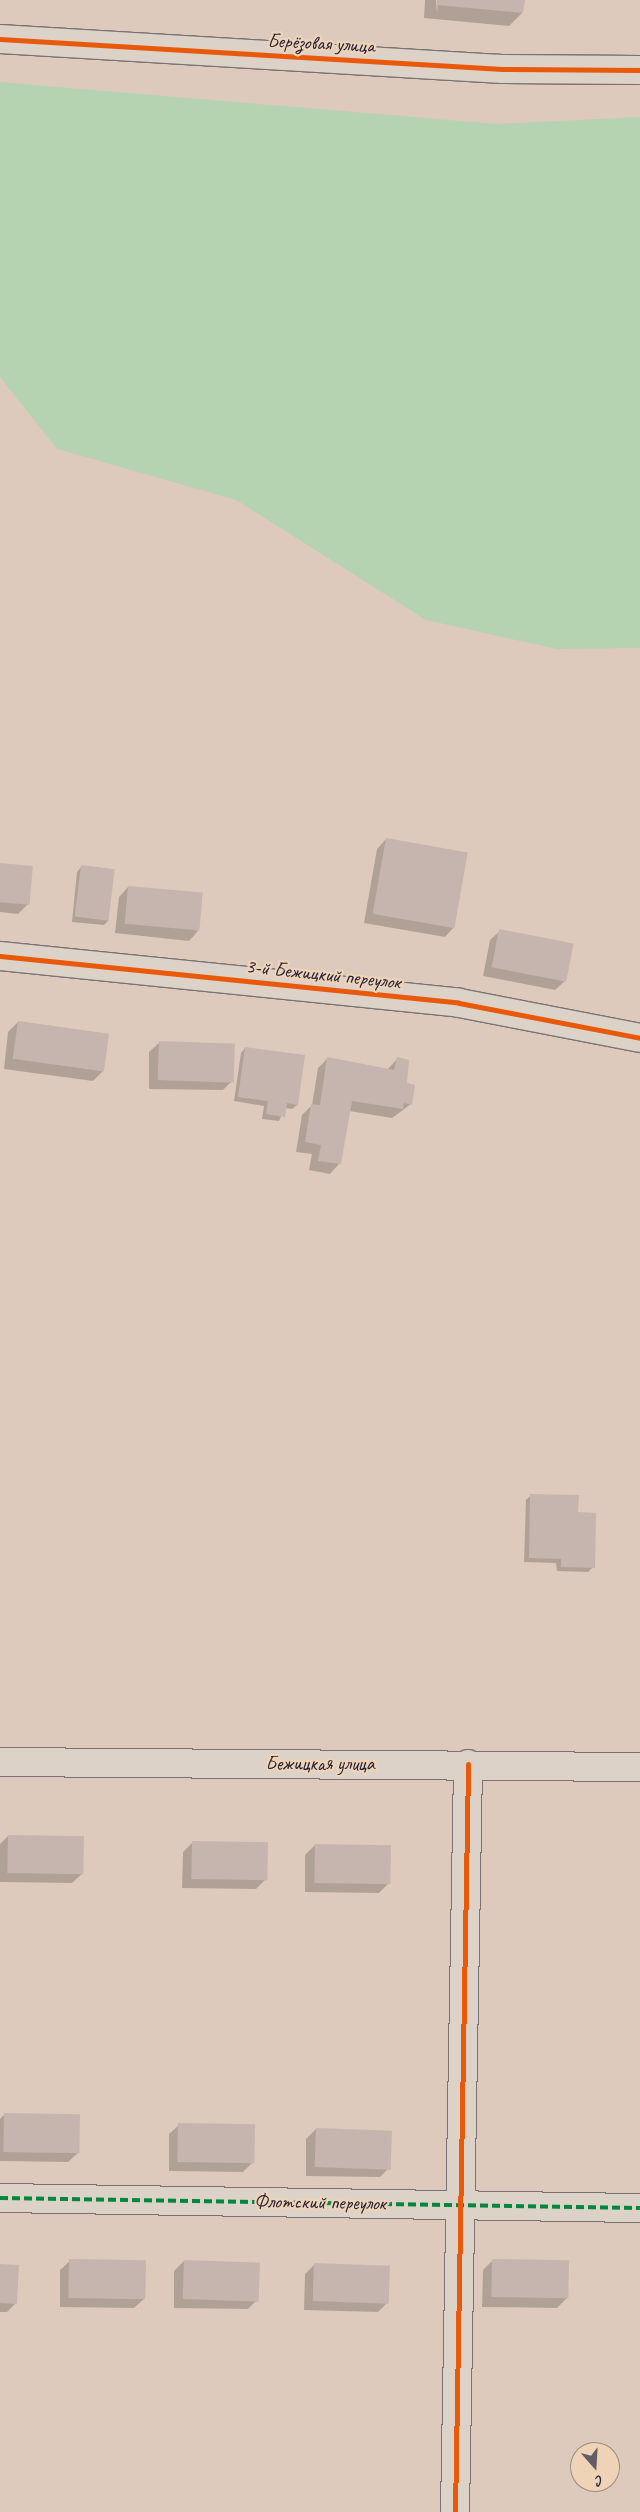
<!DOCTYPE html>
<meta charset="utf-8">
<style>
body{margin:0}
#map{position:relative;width:640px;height:2512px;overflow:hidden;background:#ddcabd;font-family:Caveat,sans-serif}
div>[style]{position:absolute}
.green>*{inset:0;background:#b6d3b1}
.shadow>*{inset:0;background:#0003}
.building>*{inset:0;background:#c6b4ae;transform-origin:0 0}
.roads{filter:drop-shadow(1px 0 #7b7271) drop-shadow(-1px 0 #7b7271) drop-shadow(0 1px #7b7271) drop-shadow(0 -1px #7b7271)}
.minor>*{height:28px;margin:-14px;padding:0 14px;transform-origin:14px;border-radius:14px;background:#dcd2c7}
.tertiary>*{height:28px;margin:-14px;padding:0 14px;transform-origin:14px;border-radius:14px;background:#dcd2c7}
.quiet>*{height:4px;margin-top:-2px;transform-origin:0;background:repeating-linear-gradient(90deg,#00873e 0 8px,transparent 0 12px)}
.cycleway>*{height:5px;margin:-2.5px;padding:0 2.5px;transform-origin:2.5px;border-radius:2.5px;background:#e8590c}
span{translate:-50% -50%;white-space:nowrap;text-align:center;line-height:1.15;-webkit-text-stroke:4.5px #efd3b6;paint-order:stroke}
.street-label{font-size:20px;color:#22223b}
.north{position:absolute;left:570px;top:2442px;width:50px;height:50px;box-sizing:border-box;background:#efd3b6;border:1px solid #9d8c85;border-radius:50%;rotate:161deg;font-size:14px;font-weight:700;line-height:20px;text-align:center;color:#22223b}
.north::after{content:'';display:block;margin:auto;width:18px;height:22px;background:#635d68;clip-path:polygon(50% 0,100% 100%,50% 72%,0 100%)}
</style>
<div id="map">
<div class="green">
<div style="clip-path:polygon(0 82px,496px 124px,640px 117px,640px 648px,556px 649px,426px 620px,236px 500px,57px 449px,0 377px)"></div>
</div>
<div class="shadow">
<div style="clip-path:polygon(425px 0,436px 0,437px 12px,438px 0,523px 0,522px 13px,509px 26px,424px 18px)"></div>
<div style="clip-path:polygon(386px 839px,454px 927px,445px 937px,364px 923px,377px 849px)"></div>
<div style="clip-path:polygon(0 864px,28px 904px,18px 914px,0 912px)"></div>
<div style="clip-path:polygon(81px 867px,109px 920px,104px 925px,72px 922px,77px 872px)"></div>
<div style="clip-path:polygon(128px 887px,198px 931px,189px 941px,115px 933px,119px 897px)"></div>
<div style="clip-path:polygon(500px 931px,565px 981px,555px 990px,483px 976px,490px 940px)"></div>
<div style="clip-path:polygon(18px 1022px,103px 1071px,93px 1081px,4px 1069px,8px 1032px)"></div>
<div style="clip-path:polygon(159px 1043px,233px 1080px,223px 1090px,149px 1089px,149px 1052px)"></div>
<div style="clip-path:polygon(245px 1048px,297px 1105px,292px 1109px,285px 1108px,279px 1121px,262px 1119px,264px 1106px,234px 1101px,241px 1053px)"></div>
<div style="clip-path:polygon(327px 1059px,387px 1070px,397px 1059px,411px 1104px,392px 1118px,349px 1111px,339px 1164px,330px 1174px,309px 1170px,312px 1154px,296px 1152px,302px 1115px,312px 1105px,318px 1068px)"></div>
<div style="clip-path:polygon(531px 1495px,577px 1513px,593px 1567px,588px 1572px,557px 1571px,556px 1563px,524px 1562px,526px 1500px)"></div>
<div style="clip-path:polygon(8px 1836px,82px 1874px,72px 1883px,0 1882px,0 1844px)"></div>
<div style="clip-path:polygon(193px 1842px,266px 1879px,256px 1889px,182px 1888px,183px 1852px)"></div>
<div style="clip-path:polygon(315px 1845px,389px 1883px,379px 1893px,305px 1892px,305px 1855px)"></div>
<div style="clip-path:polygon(4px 2115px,78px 2153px,68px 2162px,0 2161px,0 2119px)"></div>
<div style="clip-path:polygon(179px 2125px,253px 2162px,243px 2172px,169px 2171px,169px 2134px)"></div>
<div style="clip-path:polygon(316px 2129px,390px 2167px,380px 2177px,306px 2176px,306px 2139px)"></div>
<div style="clip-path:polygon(493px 2260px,567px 2298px,557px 2308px,482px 2307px,483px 2270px)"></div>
<div style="clip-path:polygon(70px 2261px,144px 2299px,134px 2308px,60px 2307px,60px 2270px)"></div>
<div style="clip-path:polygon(184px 2261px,258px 2299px,248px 2309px,174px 2308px,174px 2271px)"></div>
<div style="clip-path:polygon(315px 2264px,388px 2302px,378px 2312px,304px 2310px,305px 2274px)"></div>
<div style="clip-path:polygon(0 2266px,17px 2302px,7px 2312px,0 2312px)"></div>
</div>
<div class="building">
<div style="clip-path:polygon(437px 0,525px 0,523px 13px,437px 5px)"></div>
<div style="left:386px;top:838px;width:83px;height:77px;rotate:10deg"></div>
<div style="left:0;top:863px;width:33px;height:39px;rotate:5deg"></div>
<div style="left:81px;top:865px;width:34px;height:52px;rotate:7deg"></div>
<div style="left:128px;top:886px;width:75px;height:38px;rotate:5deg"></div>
<div style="left:499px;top:929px;width:76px;height:39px;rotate:11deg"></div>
<div style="left:18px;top:1021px;width:92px;height:38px;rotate:8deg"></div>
<div style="left:159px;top:1041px;width:76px;height:39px;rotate:2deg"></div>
<div style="clip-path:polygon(245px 1047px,305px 1055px,298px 1105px,287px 1103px,285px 1117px,266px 1114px,268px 1101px,238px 1097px)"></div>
<div style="clip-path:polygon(327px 1057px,394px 1070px,397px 1057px,409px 1060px,407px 1083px,415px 1085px,412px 1105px,404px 1103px,403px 1109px,352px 1101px,341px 1164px,318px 1161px,321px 1145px,305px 1142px,311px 1104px,320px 1105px)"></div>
<div style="clip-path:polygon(530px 1494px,579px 1495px,578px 1512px,596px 1513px,595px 1568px,561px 1567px,561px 1559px,529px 1558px)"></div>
<div style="left:8px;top:1835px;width:76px;height:38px;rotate:1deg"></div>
<div style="left:192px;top:1841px;width:76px;height:38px;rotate:1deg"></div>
<div style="left:315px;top:1844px;width:76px;height:39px;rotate:1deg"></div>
<div style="left:4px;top:2113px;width:76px;height:39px;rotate:1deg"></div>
<div style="left:178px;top:2123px;width:77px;height:39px;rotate:1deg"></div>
<div style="left:316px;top:2128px;width:76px;height:39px;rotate:2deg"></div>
<div style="left:69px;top:2259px;width:77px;height:39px;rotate:1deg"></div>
<div style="left:492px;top:2259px;width:77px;height:38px;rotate:1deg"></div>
<div style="left:184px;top:2260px;width:76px;height:39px;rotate:2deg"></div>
<div style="left:314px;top:2263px;width:76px;height:38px;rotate:2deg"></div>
<div style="left:0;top:2264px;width:19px;height:39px;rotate:3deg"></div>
</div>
<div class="roads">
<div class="minor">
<div style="left:0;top:39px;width:503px;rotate:3.42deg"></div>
<div style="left:502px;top:69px;width:138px;rotate:0.4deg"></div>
<div style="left:0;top:956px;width:461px;rotate:5.8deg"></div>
<div style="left:459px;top:1003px;width:184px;rotate:10.9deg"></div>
<div style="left:0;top:2198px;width:640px;rotate:0.9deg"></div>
<div style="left:455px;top:2512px;width:748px;rotate:-89deg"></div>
</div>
<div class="tertiary">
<div style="left:0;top:1762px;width:640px;rotate:0.45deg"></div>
</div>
</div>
<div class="quiet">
<div style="left:0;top:2198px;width:640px;rotate:0.9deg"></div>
</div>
<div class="cycleway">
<div style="left:0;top:39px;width:503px;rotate:3.42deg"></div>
<div style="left:502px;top:69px;width:138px;rotate:0.4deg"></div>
<div style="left:0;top:956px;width:461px;rotate:5.8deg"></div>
<div style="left:459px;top:1003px;width:184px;rotate:10.9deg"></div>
<div style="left:455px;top:2512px;width:748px;rotate:-89deg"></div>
</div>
<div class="street-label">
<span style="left:321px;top:43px;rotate:3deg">Берёзовая улица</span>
<span style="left:323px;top:974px;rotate:6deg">3-й Бежицкий переулок</span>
<span style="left:320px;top:1763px">Бежицкая улица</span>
<span style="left:320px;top:2202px;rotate:1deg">Флотский переулок</span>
</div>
<div class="north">С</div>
</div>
